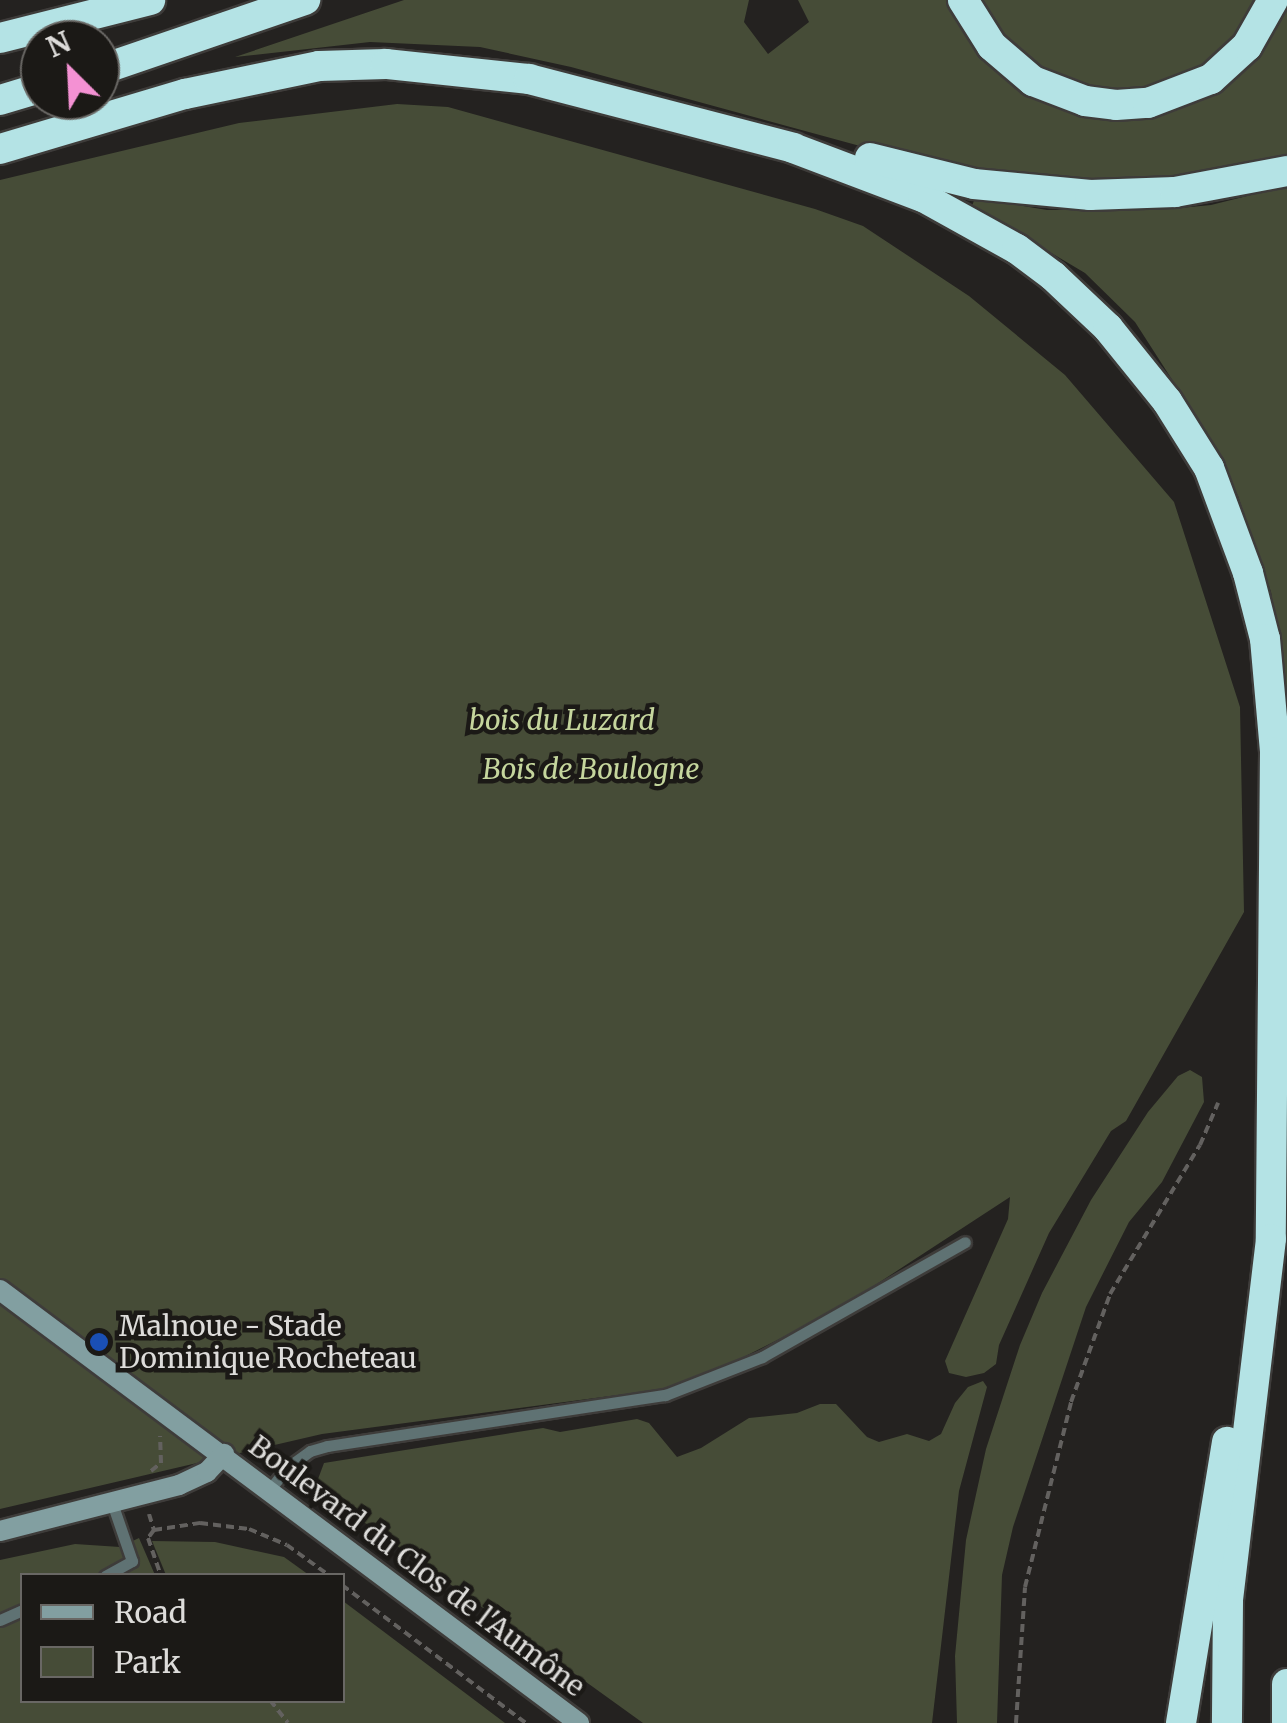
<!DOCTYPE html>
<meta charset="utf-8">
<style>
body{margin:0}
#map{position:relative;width:1287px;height:1723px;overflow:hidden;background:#242220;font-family:Merriweather,serif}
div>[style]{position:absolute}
.green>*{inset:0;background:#464c37}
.path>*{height:4px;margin-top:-2px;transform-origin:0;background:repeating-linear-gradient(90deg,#63615f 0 8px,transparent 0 13px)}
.roads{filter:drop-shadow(2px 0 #3e3c3a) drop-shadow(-2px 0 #3e3c3a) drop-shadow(0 2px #3e3c3a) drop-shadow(0 -2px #3e3c3a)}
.lane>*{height:11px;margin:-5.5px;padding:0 5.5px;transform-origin:5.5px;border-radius:5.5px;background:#5f7273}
.secondary>*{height:20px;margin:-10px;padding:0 10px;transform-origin:10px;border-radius:10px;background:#829fa1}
.highway>*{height:30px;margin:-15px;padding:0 15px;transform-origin:15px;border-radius:15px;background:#b4e3e5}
.dots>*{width:28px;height:28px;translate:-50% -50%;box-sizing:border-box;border:5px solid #1b1916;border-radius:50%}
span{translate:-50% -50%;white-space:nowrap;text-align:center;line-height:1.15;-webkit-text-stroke:9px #1b1916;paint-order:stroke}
.park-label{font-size:28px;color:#c5d69d;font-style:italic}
.poi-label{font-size:28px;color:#dddcda}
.left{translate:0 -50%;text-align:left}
.street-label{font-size:28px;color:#dddcda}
.legend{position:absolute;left:20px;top:1573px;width:325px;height:130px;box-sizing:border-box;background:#1b1916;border:2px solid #696764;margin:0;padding:12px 18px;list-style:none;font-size:30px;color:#dddcda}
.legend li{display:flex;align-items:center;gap:20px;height:50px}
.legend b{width:50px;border:2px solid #696764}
.north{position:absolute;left:20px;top:20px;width:100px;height:100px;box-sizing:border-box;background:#1b1916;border:2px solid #696764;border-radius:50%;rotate:336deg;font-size:28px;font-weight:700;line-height:40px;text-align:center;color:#dddcda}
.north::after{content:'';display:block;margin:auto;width:35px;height:45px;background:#f491d3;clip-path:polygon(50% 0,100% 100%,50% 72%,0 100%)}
</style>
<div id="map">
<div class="green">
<div style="clip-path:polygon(404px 0,749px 0,744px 22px,768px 54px,809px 22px,798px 0,950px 0,989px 60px,1163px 113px,1201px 99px,1248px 67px,1271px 34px,1287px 0,1287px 160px,1208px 177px,1101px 184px,926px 164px,571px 67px,480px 47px,370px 42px,235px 57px)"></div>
<div style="clip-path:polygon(976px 0,1258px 0,1237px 36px,1195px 71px,1155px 89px,1103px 91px,1044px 72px,1015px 53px)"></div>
<div style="clip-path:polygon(397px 104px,448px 107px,815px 209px,863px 226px,969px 296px,1065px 375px,1174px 502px,1240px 707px,1244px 912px,1126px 1121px,1111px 1131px,1049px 1233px,999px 1345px,996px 1364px,984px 1373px,966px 1377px,949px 1373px,945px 1361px,1008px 1219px,1010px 1197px,837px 1310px,686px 1386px,322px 1434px,0 1509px,0 180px,239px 123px)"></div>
<div style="clip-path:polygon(1287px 186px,1287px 693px,1271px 592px,1238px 496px,1207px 434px,1135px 322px,1085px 273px,972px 206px,975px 198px,1047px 210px,1170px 209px,1211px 205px)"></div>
<div style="clip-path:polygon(1190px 1070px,1202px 1077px,1204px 1102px,1162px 1182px,1129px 1222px,1086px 1307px,1013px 1527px,1002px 1575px,997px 1723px,957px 1723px,955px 1656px,966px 1540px,986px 1449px,1020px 1345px,1042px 1293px,1091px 1200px,1148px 1112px,1178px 1076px)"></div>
<div style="clip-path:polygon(983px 1381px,987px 1387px,959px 1491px,932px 1723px,643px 1723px,315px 1487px,324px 1463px,543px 1428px,560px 1432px,637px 1419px,649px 1423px,677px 1457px,701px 1448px,749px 1418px,797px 1413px,820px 1404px,836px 1404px,867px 1437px,879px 1442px,907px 1434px,929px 1441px,941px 1434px,955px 1403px,968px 1387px)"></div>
<div style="clip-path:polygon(139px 1538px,155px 1575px,22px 1576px,22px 1700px,342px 1700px,343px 1601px,505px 1723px,0 1723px,0 1560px,75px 1544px,120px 1547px)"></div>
<div style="clip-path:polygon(152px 1541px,215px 1542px,284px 1557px,309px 1575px,166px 1575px)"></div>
</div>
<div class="path">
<div style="left:151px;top:1471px;width:13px;rotate:-39deg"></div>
<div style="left:161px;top:1463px;width:27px;rotate:-92deg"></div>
<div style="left:149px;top:1514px;width:17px;rotate:73deg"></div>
<div style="left:154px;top:1530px;width:10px;rotate:127deg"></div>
<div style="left:148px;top:1538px;width:40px;rotate:71.1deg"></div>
<div style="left:154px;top:1530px;width:47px;rotate:-8.7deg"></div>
<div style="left:200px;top:1523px;width:49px;rotate:7deg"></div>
<div style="left:249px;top:1529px;width:41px;rotate:22.8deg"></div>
<div style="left:287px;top:1545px;width:53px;rotate:35.8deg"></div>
<div style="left:342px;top:1585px;width:230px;rotate:36.9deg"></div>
<div style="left:270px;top:1700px;width:29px;rotate:52deg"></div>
<div style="left:1016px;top:1723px;width:136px;rotate:-86.2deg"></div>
<div style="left:1025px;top:1587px;width:191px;rotate:-76deg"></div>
<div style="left:1071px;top:1402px;width:115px;rotate:-70.1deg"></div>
<div style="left:1110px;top:1294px;width:174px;rotate:-58.9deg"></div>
<div style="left:1200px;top:1145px;width:46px;rotate:-66.8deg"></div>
</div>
<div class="roads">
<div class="lane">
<div style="left:270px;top:1489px;width:28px;rotate:-51deg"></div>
<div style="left:288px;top:1467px;width:27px;rotate:-36deg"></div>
<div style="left:310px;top:1451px;width:18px;rotate:-16deg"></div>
<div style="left:327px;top:1446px;width:342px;rotate:-8.6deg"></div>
<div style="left:665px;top:1395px;width:104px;rotate:-21.4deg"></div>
<div style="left:762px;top:1357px;width:233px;rotate:-29.5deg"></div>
<div style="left:105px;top:1576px;width:31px;rotate:-29deg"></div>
<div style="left:132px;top:1561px;width:61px;rotate:-109deg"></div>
<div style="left:0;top:1620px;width:24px;rotate:-24deg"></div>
</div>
<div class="secondary">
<div style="left:0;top:1290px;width:723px;rotate:36.79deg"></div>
<div style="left:0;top:1531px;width:185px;rotate:-14.4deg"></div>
<div style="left:179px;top:1485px;width:31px;rotate:-25deg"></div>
<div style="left:207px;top:1472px;width:25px;rotate:-47deg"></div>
</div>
<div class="highway">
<div style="left:963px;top:0;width:54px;rotate:57.8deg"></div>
<div style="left:992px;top:46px;width:54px;rotate:40.5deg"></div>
<div style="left:1033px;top:81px;width:56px;rotate:21deg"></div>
<div style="left:1085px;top:101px;width:31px;rotate:7deg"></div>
<div style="left:1116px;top:105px;width:32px;rotate:-4deg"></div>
<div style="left:1148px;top:103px;width:67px;rotate:-20.9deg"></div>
<div style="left:1211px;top:79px;width:49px;rotate:-42.5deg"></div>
<div style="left:1247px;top:46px;width:53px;rotate:-60.5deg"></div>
<div style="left:0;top:38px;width:155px;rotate:-14.2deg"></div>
<div style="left:100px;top:70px;width:217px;rotate:-18.9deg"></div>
<div style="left:0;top:100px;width:42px;rotate:-16.7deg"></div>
<div style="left:0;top:149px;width:193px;rotate:-16.6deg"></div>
<div style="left:185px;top:94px;width:137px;rotate:-11.8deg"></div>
<div style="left:319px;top:66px;width:67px;rotate:-1.7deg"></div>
<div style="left:386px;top:64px;width:144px;rotate:6deg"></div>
<div style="left:529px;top:79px;width:273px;rotate:14.6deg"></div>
<div style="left:793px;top:148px;width:139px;rotate:20.7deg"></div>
<div style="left:923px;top:197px;width:107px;rotate:29deg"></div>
<div style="left:1017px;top:249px;width:45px;rotate:36.9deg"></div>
<div style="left:1053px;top:276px;width:76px;rotate:43.4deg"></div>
<div style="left:1108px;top:328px;width:94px;rotate:51.1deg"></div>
<div style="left:1167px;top:401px;width:79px;rotate:57.9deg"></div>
<div style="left:1209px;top:468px;width:112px;rotate:69.6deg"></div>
<div style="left:1248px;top:573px;width:68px;rotate:75.6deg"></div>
<div style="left:1265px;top:639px;width:113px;rotate:84.9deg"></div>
<div style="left:1275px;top:752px;width:487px;rotate:90.5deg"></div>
<div style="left:1271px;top:1239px;width:365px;rotate:96.8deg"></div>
<div style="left:1228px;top:1601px;width:122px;rotate:90.5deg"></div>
<div style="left:870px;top:158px;width:107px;rotate:14deg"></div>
<div style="left:974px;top:184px;width:117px;rotate:5.4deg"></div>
<div style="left:1090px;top:195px;width:85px;rotate:-2deg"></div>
<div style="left:1175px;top:192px;width:114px;rotate:-10.6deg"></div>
<div style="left:1181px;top:1723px;width:285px;rotate:-80.7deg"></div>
<div style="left:1287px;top:1723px;width:39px;rotate:-90deg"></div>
</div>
</div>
<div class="dots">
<div style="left:99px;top:1342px;background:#1a4fb4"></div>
</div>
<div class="park-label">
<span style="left:562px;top:720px">bois du Luzard</span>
<span style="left:591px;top:769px">Bois de Boulogne</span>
</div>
<div class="poi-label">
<span class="left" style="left:119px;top:1342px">Malnoue - Stade<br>Dominique Rocheteau</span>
</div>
<div class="street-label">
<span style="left:417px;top:1566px;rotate:37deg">Boulevard du Clos de l'Aumône</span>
</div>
<ul class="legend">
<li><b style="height:12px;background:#829fa1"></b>Road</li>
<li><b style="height:28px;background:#464c37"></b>Park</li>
</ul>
<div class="north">N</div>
</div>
